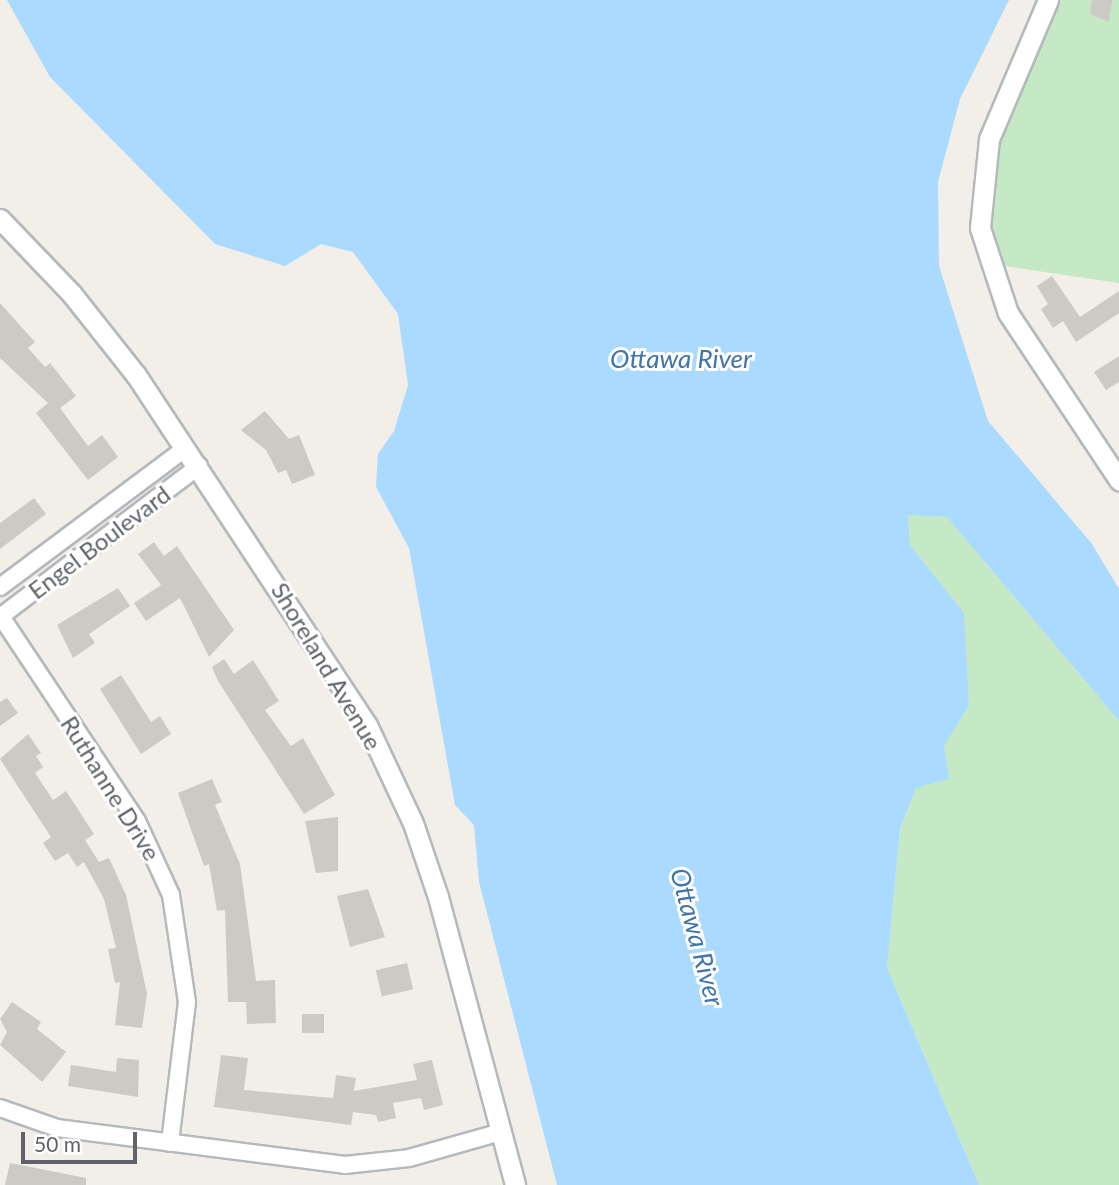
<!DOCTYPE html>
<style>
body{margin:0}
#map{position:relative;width:1119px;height:1185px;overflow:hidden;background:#f1efe8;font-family:Lato,sans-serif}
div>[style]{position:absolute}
.green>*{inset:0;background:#c5e8c5}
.water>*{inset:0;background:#aadaff}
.building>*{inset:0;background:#cccac5;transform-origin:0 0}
.roads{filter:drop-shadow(2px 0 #b5b8bc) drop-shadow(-2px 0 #b5b8bc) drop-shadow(0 2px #b5b8bc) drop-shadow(0 -2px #b5b8bc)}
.minor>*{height:16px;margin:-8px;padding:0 8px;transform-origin:8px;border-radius:8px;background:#fff}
.tertiary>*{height:19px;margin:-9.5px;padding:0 9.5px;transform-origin:9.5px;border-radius:9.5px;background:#fff}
span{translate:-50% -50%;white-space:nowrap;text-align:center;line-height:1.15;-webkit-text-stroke:6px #fff;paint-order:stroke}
.street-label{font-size:24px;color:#5f6368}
.water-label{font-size:26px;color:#4174aa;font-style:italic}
.scale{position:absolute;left:21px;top:1132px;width:116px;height:32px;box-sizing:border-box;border:4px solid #5f6368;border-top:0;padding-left:9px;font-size:21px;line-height:24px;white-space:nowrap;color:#5f6368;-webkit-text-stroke:5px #fff;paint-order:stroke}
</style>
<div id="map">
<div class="green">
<div style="clip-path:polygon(1058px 0,1119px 0,1119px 283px,997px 265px,988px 230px,994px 149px)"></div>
<div style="clip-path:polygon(908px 514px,947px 517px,1119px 721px,1119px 1185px,979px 1185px,887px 968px,900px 829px,916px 788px,969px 705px,963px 613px,910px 545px)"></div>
</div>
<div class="water">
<div style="clip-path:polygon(7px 0,1009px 0,960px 99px,938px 182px,939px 266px,988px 421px,1092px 544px,1119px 589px,1119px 721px,947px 517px,908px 515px,910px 545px,964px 613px,969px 705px,944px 746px,949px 779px,916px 788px,900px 829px,887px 968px,979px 1185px,557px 1185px,479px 882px,474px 825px,455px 805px,409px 548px,376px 487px,378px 454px,394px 431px,408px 385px,398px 314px,353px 252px,321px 244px,285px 266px,215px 244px,50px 77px)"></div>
</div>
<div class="building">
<div style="clip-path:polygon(1092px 0,1112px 0,1109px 22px,1090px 14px)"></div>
<div style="clip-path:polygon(1052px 276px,1080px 317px,1119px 291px,1119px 313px,1076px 342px,1063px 321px,1053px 328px,1041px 309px,1048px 304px,1037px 286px)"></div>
<div style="clip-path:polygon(0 303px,35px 342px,28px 348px,45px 367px,50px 363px,76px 396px,60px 408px,88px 446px,102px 435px,118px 457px,88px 480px,36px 413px,48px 403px,0 358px)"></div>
<div style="clip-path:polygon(1119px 356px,1119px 382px,1106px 390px,1094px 372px)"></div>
<div style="clip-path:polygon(265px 411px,289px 439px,299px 435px,315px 475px,292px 484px,286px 470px,278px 473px,266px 450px,241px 430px)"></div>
<div style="clip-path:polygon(34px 498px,46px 514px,0 549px,0 523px)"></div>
<div style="clip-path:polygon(154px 542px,164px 556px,177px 546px,234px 630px,209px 657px,180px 598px,146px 621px,134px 603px,161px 585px,138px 554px)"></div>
<div style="clip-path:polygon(118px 588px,130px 606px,89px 634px,95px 643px,73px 658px,57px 625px)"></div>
<div style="clip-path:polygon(224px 659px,234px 674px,253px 660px,279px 701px,265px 710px,291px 746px,303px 738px,335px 795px,304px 814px,218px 681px,212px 667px)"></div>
<div style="clip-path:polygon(121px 675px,151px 722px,160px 716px,171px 734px,141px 754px,100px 689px)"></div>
<div style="clip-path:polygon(7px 698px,18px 713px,0 726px,0 702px)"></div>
<div style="clip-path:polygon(28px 734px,41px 753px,36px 756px,43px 767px,35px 773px,53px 800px,66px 791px,94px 834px,85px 840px,99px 862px,109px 858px,126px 895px,147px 994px,142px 1028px,115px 1025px,120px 982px,115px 983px,108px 949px,116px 948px,104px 899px,84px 862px,77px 867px,68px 853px,55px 861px,43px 843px,51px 837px,0 759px)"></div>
<div style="clip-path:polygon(212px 779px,222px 802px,215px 805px,240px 864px,256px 981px,275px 980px,276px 1023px,247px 1024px,246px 1002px,228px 1002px,225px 910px,217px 911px,209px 864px,204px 866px,178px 793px)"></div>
<div style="clip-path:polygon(338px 817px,338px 871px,316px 873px,305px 821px)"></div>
<div style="clip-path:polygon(368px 889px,385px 937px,350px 947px,337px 896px)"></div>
<div style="left:407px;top:963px;width:27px;height:32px;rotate:77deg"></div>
<div style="clip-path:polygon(12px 1002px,41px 1022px,37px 1029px,66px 1052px,42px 1082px,0 1045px,7px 1032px,0 1019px)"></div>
<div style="left:302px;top:1014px;width:22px;height:19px"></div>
<div style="clip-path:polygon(221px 1055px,248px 1058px,244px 1090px,333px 1098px,336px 1075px,356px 1078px,354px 1091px,417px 1080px,413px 1064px,432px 1060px,443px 1105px,424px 1110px,421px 1098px,393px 1103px,396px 1118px,378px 1122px,376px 1115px,353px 1112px,351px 1125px,214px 1107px)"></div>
<div style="clip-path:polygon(117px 1058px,139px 1060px,138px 1097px,68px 1086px,71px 1065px,116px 1072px)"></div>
<div style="clip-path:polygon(10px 1163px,86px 1178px,86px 1185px,5px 1185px)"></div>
</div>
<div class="roads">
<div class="minor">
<div style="left:0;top:587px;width:232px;rotate:-36.8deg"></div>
<div style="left:0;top:615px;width:247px;rotate:56.4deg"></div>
<div style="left:137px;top:821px;width:81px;rotate:65.3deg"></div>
<div style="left:171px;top:895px;width:108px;rotate:81.5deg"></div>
<div style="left:187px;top:1002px;width:142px;rotate:96.9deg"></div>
<div style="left:0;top:617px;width:250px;rotate:-37.2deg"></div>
<div style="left:0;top:1108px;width:60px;rotate:19.3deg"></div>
<div style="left:57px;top:1128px;width:290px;rotate:7.3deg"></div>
<div style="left:345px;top:1165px;width:64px;rotate:-6.2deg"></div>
<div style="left:409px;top:1158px;width:96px;rotate:-15.8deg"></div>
</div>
<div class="tertiary">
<div style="left:1048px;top:0;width:151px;rotate:113deg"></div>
<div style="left:989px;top:139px;width:89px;rotate:95.8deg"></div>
<div style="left:980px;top:228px;width:89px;rotate:71.8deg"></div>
<div style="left:1008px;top:313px;width:201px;rotate:56.4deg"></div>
<div style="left:0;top:219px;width:103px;rotate:46.2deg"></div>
<div style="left:71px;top:293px;width:105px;rotate:51.6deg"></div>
<div style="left:136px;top:375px;width:419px;rotate:56.6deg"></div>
<div style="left:367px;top:725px;width:108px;rotate:64.9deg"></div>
<div style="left:413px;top:823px;width:78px;rotate:71.3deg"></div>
<div style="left:438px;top:897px;width:298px;rotate:75deg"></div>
</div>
</div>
<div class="street-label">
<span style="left:99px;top:542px;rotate:-37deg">Engel Boulevard</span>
<span style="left:327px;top:666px;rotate:59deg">Shoreland Avenue</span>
<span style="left:111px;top:788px;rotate:58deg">Ruthanne Drive</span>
</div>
<div class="water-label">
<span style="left:681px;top:359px">Ottawa River</span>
<span style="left:697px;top:937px;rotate:75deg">Ottawa River</span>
</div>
<div class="scale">50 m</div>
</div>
